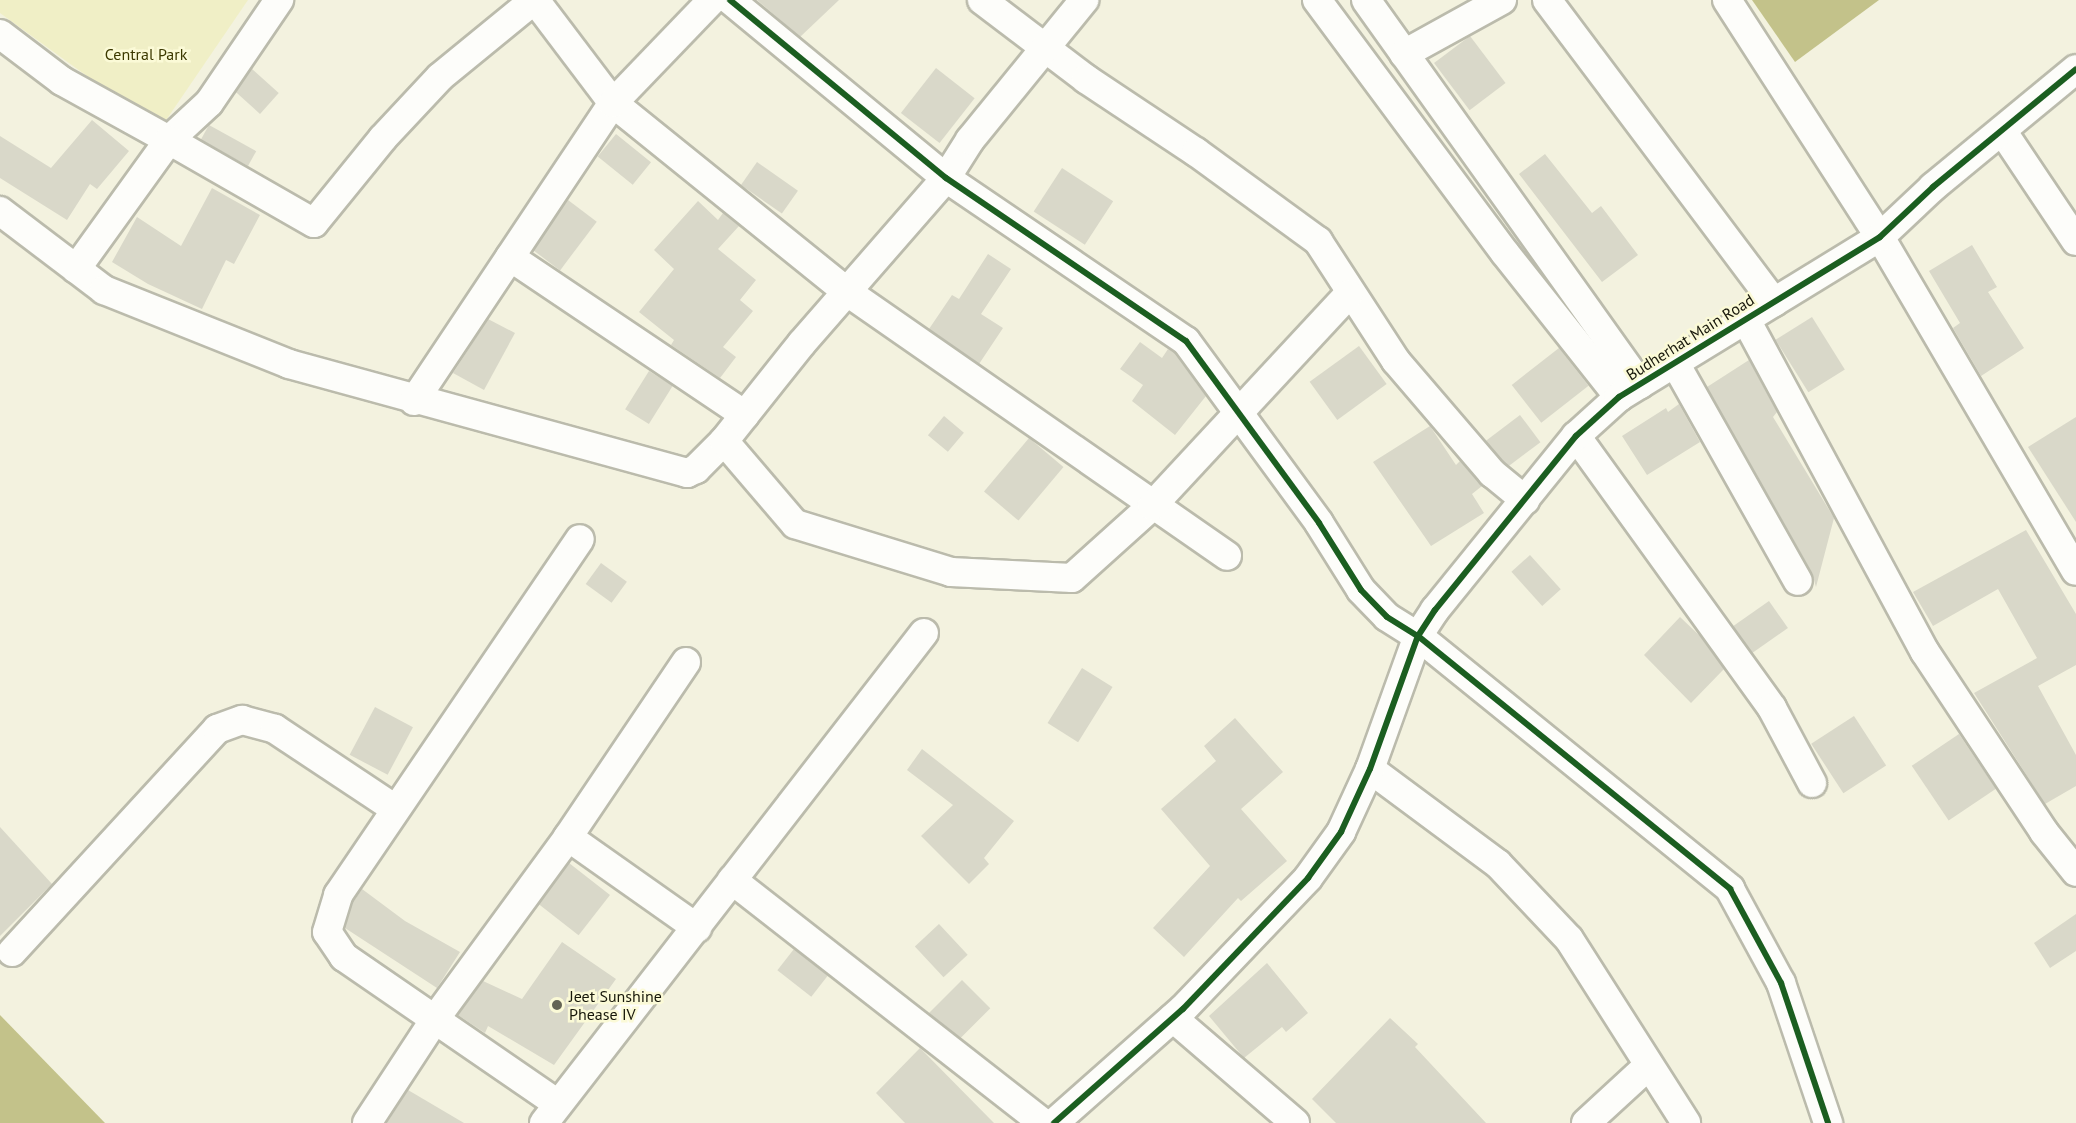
<!DOCTYPE html>
<style>
body{margin:0}
#map{position:relative;width:2076px;height:1123px;overflow:hidden;background:#f3f2df;font-family:"PT Sans",sans-serif}
div>[style]{position:absolute}
.green>*{inset:0;background:#f0efc6}
.water>*{inset:0;background:#c3c28a}
.building>*{inset:0;background:#d9d8c9;transform-origin:0 0}
.roads{filter:drop-shadow(2px 0 #bbbbac) drop-shadow(-2px 0 #bbbbac) drop-shadow(0 2px #bbbbac) drop-shadow(0 -2px #bbbbac)}
.minor>*{height:28px;margin:-14px;padding:0 14px;transform-origin:14px;border-radius:14px;background:#fdfdfa}
.cycleway>*{height:6px;margin:-3px;padding:0 3px;transform-origin:3px;border-radius:3px;background:#1b5e20}
.dots>*{width:16px;height:16px;translate:-50% -50%;box-sizing:border-box;border:3px solid #fbfad7;border-radius:50%}
span{translate:-50% -50%;white-space:nowrap;text-align:center;line-height:1.15;-webkit-text-stroke:5px #fbfad7;paint-order:stroke}
.park-label{font-size:16px;color:#3c3900}
.street-label{font-size:16px;color:#17170a}
.poi-label{font-size:16px;color:#17170a}
.left{translate:0 -50%;text-align:left}
</style>
<div id="map">
<div class="green">
<div style="clip-path:polygon(0 0,248px 0,160px 129px,0 13px)"></div>
</div>
<div class="water">
<div style="clip-path:polygon(1752px 0,1879px 0,1795px 62px)"></div>
<div style="clip-path:polygon(0 1015px,105px 1123px,0 1123px)"></div>
</div>
<div class="building">
<div style="clip-path:polygon(757px 0,839px 0,800px 37px)"></div>
<div style="left:1470px;top:36px;width:59px;height:45px;rotate:53deg"></div>
<div style="left:936px;top:68px;width:49px;height:57px;rotate:38deg"></div>
<div style="left:252px;top:69px;width:36px;height:28px;rotate:42deg"></div>
<div style="clip-path:polygon(92px 120px,129px 151px,97px 189px,90px 184px,67px 220px,0 178px,0 136px,51px 168px)"></div>
<div style="left:209px;top:125px;width:54px;height:17px;rotate:29deg"></div>
<div style="left:616px;top:134px;width:45px;height:29px;rotate:39deg"></div>
<div style="clip-path:polygon(1545px 154px,1592px 213px,1601px 206px,1638px 255px,1602px 282px,1519px 174px)"></div>
<div style="left:757px;top:162px;width:50px;height:28px;rotate:35deg"></div>
<div style="left:1062px;top:168px;width:61px;height:52px;rotate:33deg"></div>
<div style="clip-path:polygon(212px 188px,260px 215px,234px 264px,226px 260px,202px 309px,148px 284px,112px 262px,137px 217px,181px 246px)"></div>
<div style="left:568px;top:200px;width:36px;height:61px;rotate:37deg"></div>
<div style="clip-path:polygon(698px 201px,718px 220px,723px 213px,739px 226px,718px 249px,756px 280px,740px 300px,753px 311px,723px 347px,736px 357px,720px 378px,671px 345px,674px 340px,639px 312px,674px 269px,654px 250px)"></div>
<div style="clip-path:polygon(1972px 245px,1997px 287px,1988px 292px,2024px 348px,1981px 376px,1953px 328px,1960px 323px,1929px 271px)"></div>
<div style="clip-path:polygon(988px 254px,1011px 269px,981px 314px,1003px 328px,979px 364px,929px 329px,952px 295px,959px 299px)"></div>
<div style="left:1812px;top:317px;width:62px;height:43px;rotate:58deg"></div>
<div style="clip-path:polygon(488px 319px,515px 333px,484px 390px,453px 373px)"></div>
<div style="clip-path:polygon(1140px 342px,1162px 358px,1168px 349px,1174px 353px,1206px 396px,1175px 435px,1132px 401px,1143px 385px,1120px 369px)"></div>
<div style="left:1359px;top:346px;width:47px;height:61px;rotate:54deg"></div>
<div style="left:1559px;top:348px;width:48px;height:60px;rotate:52deg"></div>
<div style="clip-path:polygon(1749px 360px,1777px 412px,1773px 417px,1834px 518px,1816px 587px,1812px 573px,1707px 387px)"></div>
<div style="left:649px;top:371px;width:28px;height:45px;rotate:32deg"></div>
<div style="clip-path:polygon(1679px 404px,1700px 442px,1647px 475px,1622px 436px,1666px 408px,1668px 412px)"></div>
<div style="left:1520px;top:415px;width:34px;height:43px;rotate:53deg"></div>
<div style="left:944px;top:416px;width:26px;height:25px;rotate:40deg"></div>
<div style="clip-path:polygon(2076px 417px,2076px 522px,2028px 447px)"></div>
<div style="clip-path:polygon(1430px 426px,1456px 465px,1460px 461px,1482px 486px,1472px 494px,1484px 513px,1431px 546px,1373px 462px)"></div>
<div style="left:1029px;top:438px;width:45px;height:70px;rotate:40deg"></div>
<div style="clip-path:polygon(2026px 530px,2076px 614px,2076px 665px,2038px 686px,2076px 755px,2076px 786px,2045px 804px,1974px 693px,2037px 658px,1998px 589px,1933px 626px,1913px 592px)"></div>
<div style="left:1530px;top:555px;width:46px;height:25px;rotate:48deg"></div>
<div style="left:601px;top:563px;width:32px;height:26px;rotate:36deg"></div>
<div style="left:1769px;top:601px;width:33px;height:44px;rotate:55deg"></div>
<div style="clip-path:polygon(1680px 617px,1700px 636px,1724px 669px,1691px 703px,1644px 655px)"></div>
<div style="left:1082px;top:668px;width:36px;height:65px;rotate:32deg"></div>
<div style="left:375px;top:707px;width:43px;height:54px;rotate:28deg"></div>
<div style="left:1854px;top:716px;width:59px;height:51px;rotate:57deg"></div>
<div style="clip-path:polygon(1235px 718px,1283px 772px,1241px 809px,1287px 861px,1241px 901px,1238px 898px,1184px 957px,1153px 928px,1210px 866px,1161px 809px,1216px 761px,1204px 746px)"></div>
<div style="left:1959px;top:734px;width:66px;height:57px;rotate:56deg"></div>
<div style="clip-path:polygon(922px 749px,1014px 821px,984px 858px,989px 864px,969px 884px,921px 836px,953px 805px,907px 770px)"></div>
<div style="clip-path:polygon(0 827px,52px 884px,0 936px)"></div>
<div style="left:569px;top:863px;width:52px;height:51px;rotate:38deg"></div>
<div style="clip-path:polygon(362px 889px,405px 921px,460px 952px,437px 988px,345px 928px,353px 902px)"></div>
<div style="clip-path:polygon(2076px 914px,2076px 951px,2050px 968px,2034px 943px)"></div>
<div style="left:939px;top:924px;width:42px;height:33px;rotate:47deg"></div>
<div style="clip-path:polygon(562px 942px,616px 979px,554px 1065px,488px 1026px,485px 1033px,458px 1015px,483px 981px,522px 999px)"></div>
<div style="left:794px;top:949px;width:43px;height:27px;rotate:38deg"></div>
<div style="clip-path:polygon(1267px 963px,1308px 1013px,1286px 1032px,1282px 1027px,1244px 1058px,1209px 1016px)"></div>
<div style="left:962px;top:980px;width:40px;height:47px;rotate:45deg"></div>
<div style="clip-path:polygon(1390px 1018px,1418px 1044px,1415px 1047px,1486px 1123px,1336px 1123px,1312px 1099px)"></div>
<div style="clip-path:polygon(920px 1048px,994px 1123px,905px 1123px,876px 1093px)"></div>
<div style="clip-path:polygon(408px 1090px,464px 1123px,387px 1123px)"></div>
</div>
<div class="roads">
<div class="minor">
<div style="left:535px;top:0;width:129px;rotate:52.9deg"></div>
<div style="left:613px;top:103px;width:299px;rotate:38.9deg"></div>
<div style="left:846px;top:291px;width:464px;rotate:34.8deg"></div>
<div style="left:730px;top:0;width:280px;rotate:39.5deg"></div>
<div style="left:946px;top:178px;width:290px;rotate:34.2deg"></div>
<div style="left:1186px;top:341px;width:225px;rotate:53.8deg"></div>
<div style="left:1319px;top:523px;width:79px;rotate:57.9deg"></div>
<div style="left:1361px;top:590px;width:37px;rotate:46deg"></div>
<div style="left:1387px;top:617px;width:36px;rotate:32deg"></div>
<div style="left:1418px;top:636px;width:402px;rotate:39deg"></div>
<div style="left:1730px;top:889px;width:107px;rotate:61.5deg"></div>
<div style="left:1781px;top:983px;width:148px;rotate:71.4deg"></div>
<div style="left:982px;top:0;width:131px;rotate:37.2deg"></div>
<div style="left:1086px;top:79px;width:132px;rotate:33.6deg"></div>
<div style="left:1196px;top:152px;width:151px;rotate:36.1deg"></div>
<div style="left:1318px;top:241px;width:143px;rotate:57deg"></div>
<div style="left:1396px;top:361px;width:148px;rotate:49.4deg"></div>
<div style="left:1492px;top:473px;width:43px;rotate:39.3deg"></div>
<div style="left:1317px;top:0;width:315px;rotate:53.4deg"></div>
<div style="left:1505px;top:253px;width:184px;rotate:51.6deg"></div>
<div style="left:1366px;top:0;width:472px;rotate:54.5deg"></div>
<div style="left:1547px;top:0;width:378px;rotate:53.1deg"></div>
<div style="left:1727px;top:0;width:282px;rotate:57.2deg"></div>
<div style="left:1880px;top:237px;width:387px;rotate:59.6deg"></div>
<div style="left:0;top:34px;width:78px;rotate:37.2deg"></div>
<div style="left:62px;top:81px;width:122px;rotate:28.9deg"></div>
<div style="left:169px;top:140px;width:54px;rotate:-42.8deg"></div>
<div style="left:209px;top:103px;width:125px;rotate:-55.8deg"></div>
<div style="left:1404px;top:54px;width:112px;rotate:-28.9deg"></div>
<div style="left:2003px;top:132px;width:131px;rotate:56.2deg"></div>
<div style="left:0;top:211px;width:131px;rotate:37.2deg"></div>
<div style="left:104px;top:290px;width:199px;rotate:21.8deg"></div>
<div style="left:289px;top:364px;width:413px;rotate:15.3deg"></div>
<div style="left:687px;top:473px;width:10px;rotate:-24deg"></div>
<div style="left:696px;top:469px;width:40px;rotate:-45deg"></div>
<div style="left:724px;top:441px;width:125px;rotate:-51.5deg"></div>
<div style="left:802px;top:343px;width:219px;rotate:-48.9deg"></div>
<div style="left:946px;top:178px;width:45px;rotate:-57.7deg"></div>
<div style="left:970px;top:140px;width:181px;rotate:-50.8deg"></div>
<div style="left:510px;top:257px;width:283px;rotate:33.9deg"></div>
<div style="left:76px;top:269px;width:159px;rotate:-54.2deg"></div>
<div style="left:169px;top:140px;width:167px;rotate:29.8deg"></div>
<div style="left:314px;top:223px;width:109px;rotate:-50.9deg"></div>
<div style="left:383px;top:138px;width:83px;rotate:-46.9deg"></div>
<div style="left:440px;top:77px;width:122px;rotate:-39.3deg"></div>
<div style="left:1745px;top:318px;width:379px;rotate:61.7deg"></div>
<div style="left:1925px;top:652px;width:216px;rotate:56.5deg"></div>
<div style="left:2044px;top:832px;width:51px;rotate:51.3deg"></div>
<div style="left:1675px;top:363px;width:250px;rotate:60.6deg"></div>
<div style="left:414px;top:401px;width:358px;rotate:-56.3deg"></div>
<div style="left:613px;top:103px;width:143px;rotate:-46.1deg"></div>
<div style="left:1576px;top:436px;width:335px;rotate:54.2deg"></div>
<div style="left:1772px;top:708px;width:85px;rotate:61.9deg"></div>
<div style="left:724px;top:441px;width:109px;rotate:49.5deg"></div>
<div style="left:795px;top:524px;width:163px;rotate:17.1deg"></div>
<div style="left:951px;top:572px;width:121px;rotate:2.8deg"></div>
<div style="left:1072px;top:578px;width:108px;rotate:-42deg"></div>
<div style="left:1152px;top:506px;width:289px;rotate:-47.1deg"></div>
<div style="left:1370px;top:769px;width:159px;rotate:36.6deg"></div>
<div style="left:1498px;top:864px;width:103px;rotate:46.6deg"></div>
<div style="left:1569px;top:939px;width:218px;rotate:57.5deg"></div>
<div style="left:568px;top:837px;width:158px;rotate:35.2deg"></div>
<div style="left:732px;top:880px;width:395px;rotate:38deg"></div>
<div style="left:12px;top:952px;width:303px;rotate:-47.4deg"></div>
<div style="left:217px;top:729px;width:27px;rotate:-20deg"></div>
<div style="left:242px;top:720px;width:34px;rotate:15deg"></div>
<div style="left:275px;top:729px;width:143px;rotate:33.6deg"></div>
<div style="left:1173px;top:1018px;width:161px;rotate:40.7deg"></div>
<div style="left:558px;top:1104px;width:260px;rotate:-145.5deg"></div>
<div style="left:344px;top:957px;width:30px;rotate:-124deg"></div>
<div style="left:327px;top:932px;width:39px;rotate:-73deg"></div>
<div style="left:338px;top:895px;width:430px;rotate:-55.8deg"></div>
<div style="left:367px;top:1123px;width:124px;rotate:-56.8deg"></div>
<div style="left:435px;top:1019px;width:225px;rotate:-53.8deg"></div>
<div style="left:568px;top:837px;width:211px;rotate:-56deg"></div>
<div style="left:544px;top:1123px;width:620px;rotate:-52.21deg"></div>
<div style="left:1054px;top:1123px;width:172px;rotate:-41.5deg"></div>
<div style="left:1183px;top:1009px;width:181px;rotate:-46.3deg"></div>
<div style="left:1308px;top:878px;width:57px;rotate:-54.3deg"></div>
<div style="left:1341px;top:832px;width:69px;rotate:-65.3deg"></div>
<div style="left:1370px;top:769px;width:141px;rotate:-70.2deg"></div>
<div style="left:1418px;top:636px;width:31px;rotate:-57deg"></div>
<div style="left:1435px;top:610px;width:224px;rotate:-51deg"></div>
<div style="left:1576px;top:436px;width:58px;rotate:-42.2deg"></div>
<div style="left:1619px;top:397px;width:306px;rotate:-31.5deg"></div>
<div style="left:1880px;top:237px;width:73px;rotate:-43.3deg"></div>
<div style="left:1933px;top:187px;width:185px;rotate:-39.5deg"></div>
<div style="left:1586px;top:1123px;width:84px;rotate:-42.6deg"></div>
</div>
</div>
<div class="cycleway">
<div style="left:730px;top:0;width:280px;rotate:39.5deg"></div>
<div style="left:946px;top:178px;width:290px;rotate:34.2deg"></div>
<div style="left:1186px;top:341px;width:225px;rotate:53.8deg"></div>
<div style="left:1319px;top:523px;width:79px;rotate:57.9deg"></div>
<div style="left:1361px;top:590px;width:37px;rotate:46deg"></div>
<div style="left:1387px;top:617px;width:36px;rotate:32deg"></div>
<div style="left:1418px;top:636px;width:402px;rotate:39deg"></div>
<div style="left:1730px;top:889px;width:107px;rotate:61.5deg"></div>
<div style="left:1781px;top:983px;width:148px;rotate:71.4deg"></div>
<div style="left:1054px;top:1123px;width:172px;rotate:-41.5deg"></div>
<div style="left:1183px;top:1009px;width:181px;rotate:-46.3deg"></div>
<div style="left:1308px;top:878px;width:57px;rotate:-54.3deg"></div>
<div style="left:1341px;top:832px;width:69px;rotate:-65.3deg"></div>
<div style="left:1370px;top:769px;width:141px;rotate:-70.2deg"></div>
<div style="left:1418px;top:636px;width:31px;rotate:-57deg"></div>
<div style="left:1435px;top:610px;width:224px;rotate:-51deg"></div>
<div style="left:1576px;top:436px;width:58px;rotate:-42.2deg"></div>
<div style="left:1619px;top:397px;width:306px;rotate:-31.5deg"></div>
<div style="left:1880px;top:237px;width:73px;rotate:-43.3deg"></div>
<div style="left:1933px;top:187px;width:185px;rotate:-39.5deg"></div>
</div>
<div class="dots">
<div style="left:557px;top:1005px;background:#646455"></div>
</div>
<div class="park-label">
<span style="left:146px;top:54px">Central Park</span>
</div>
<div class="street-label">
<span style="left:1690px;top:337px;rotate:-32deg">Budherhat Main Road</span>
</div>
<div class="poi-label">
<span class="left" style="left:569px;top:1005px">Jeet Sunshine<br>Phease IV</span>
</div>
</div>
